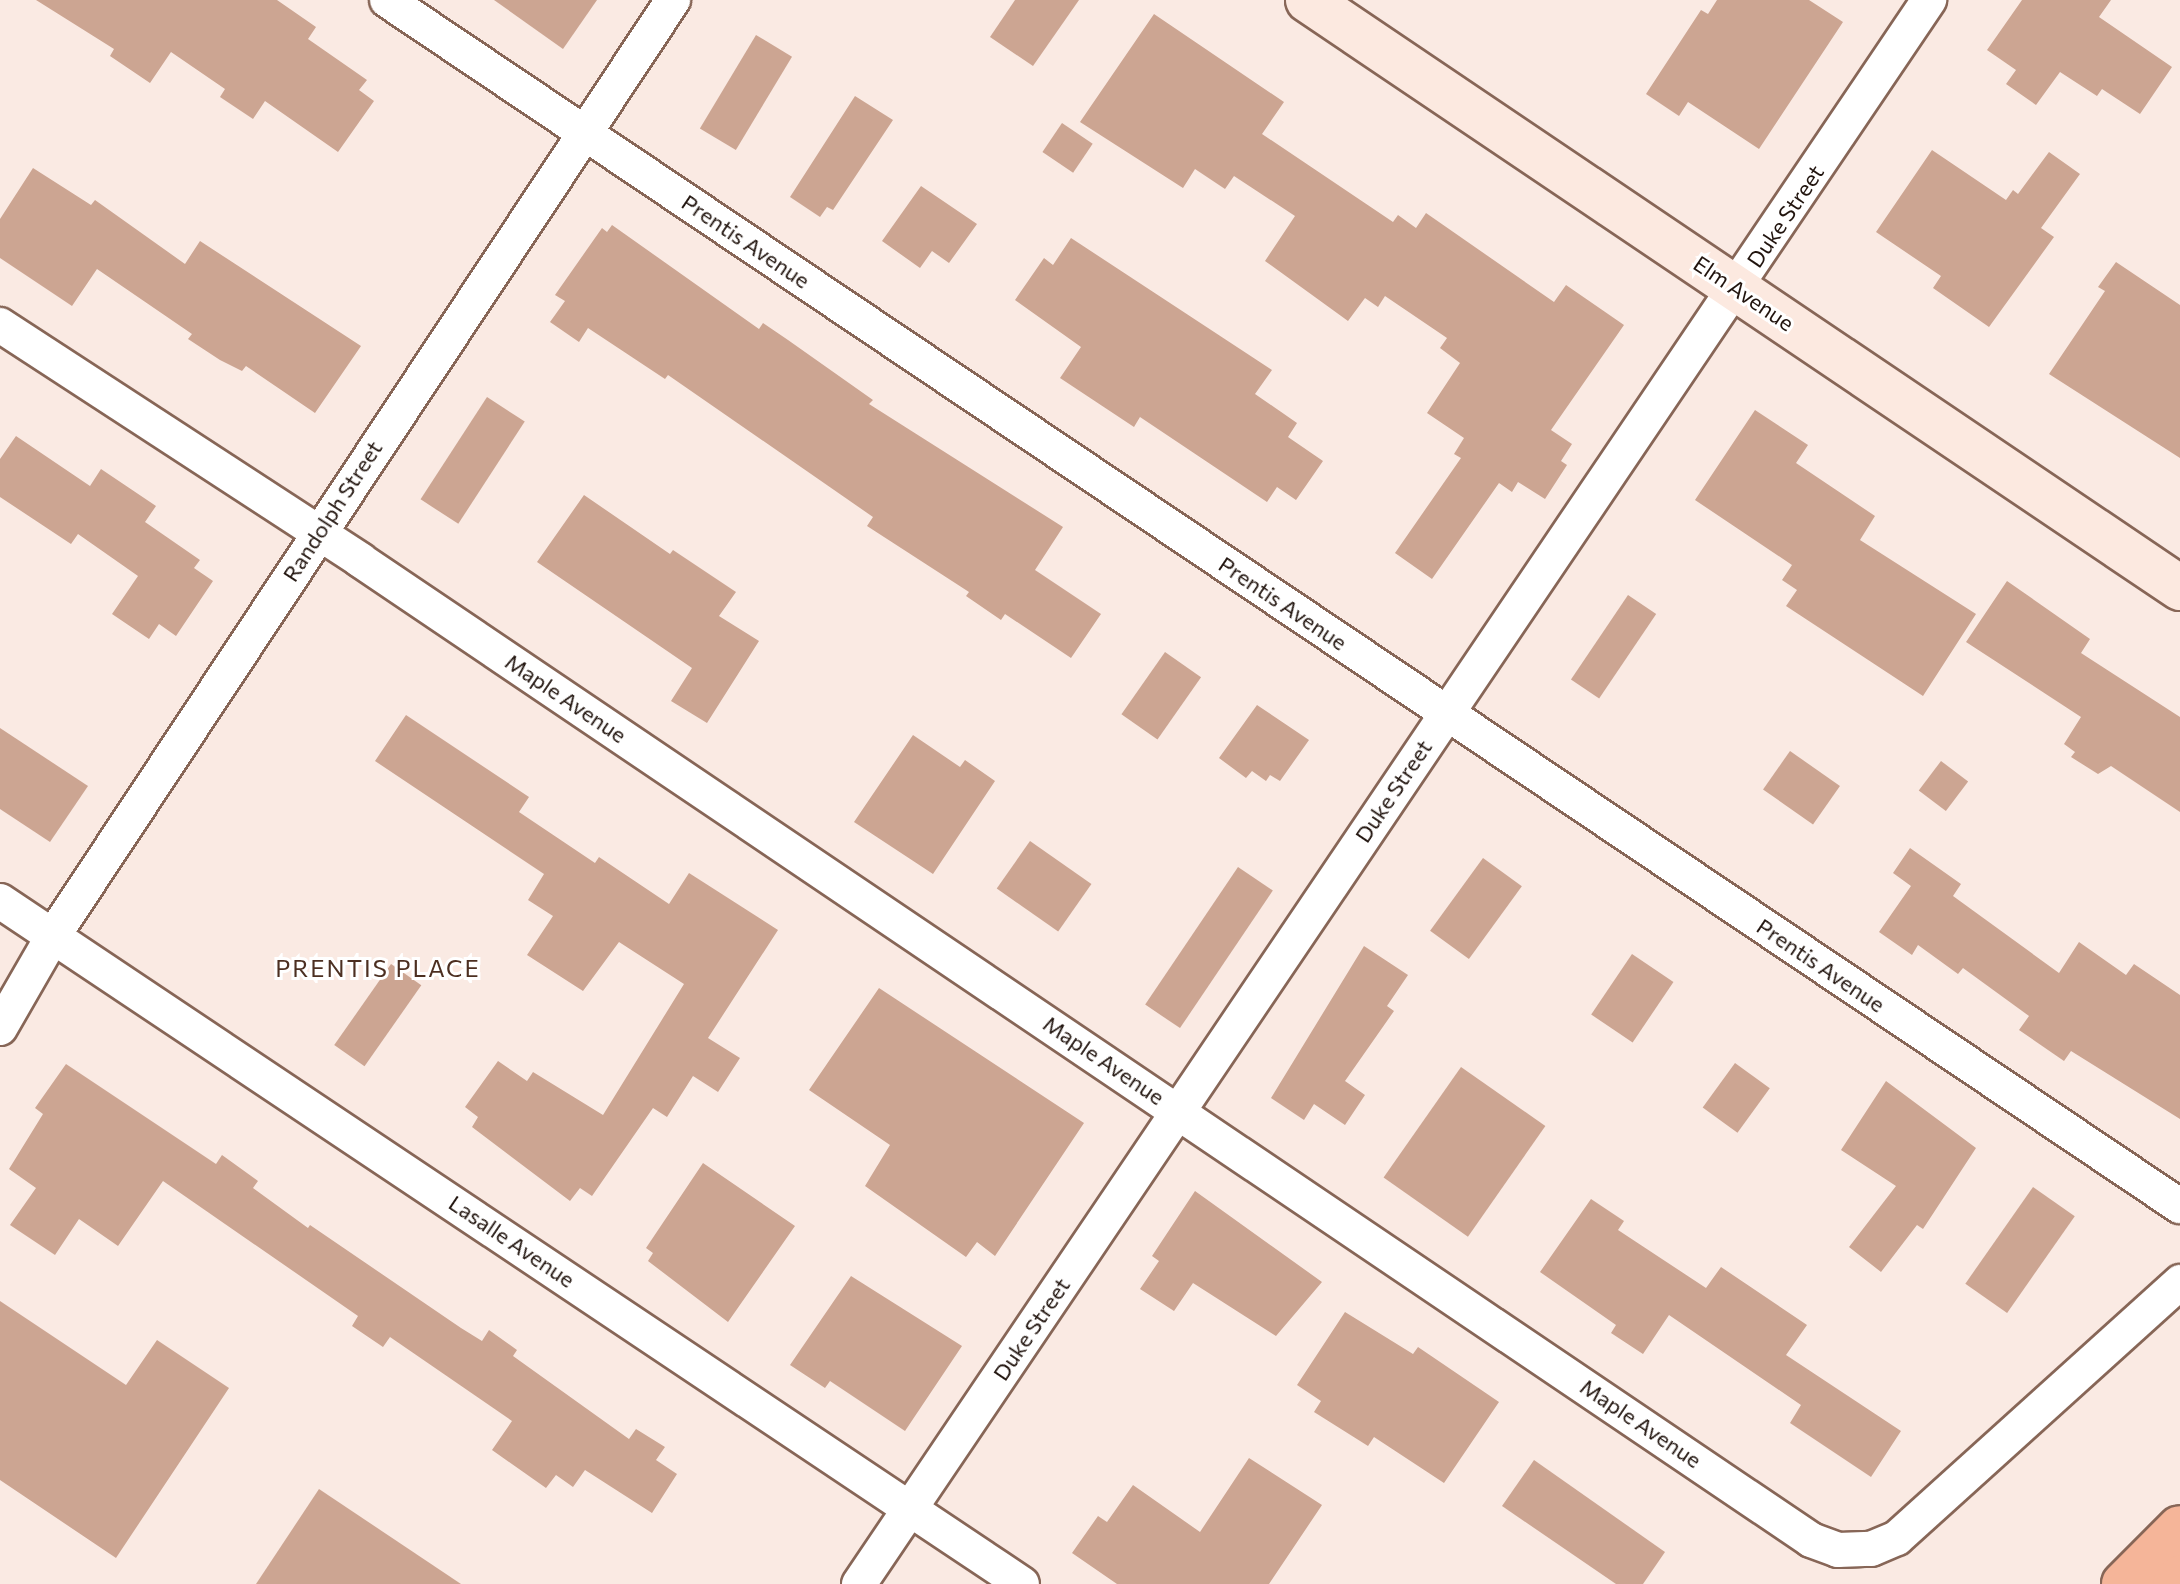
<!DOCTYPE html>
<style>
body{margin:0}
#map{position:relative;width:2180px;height:1584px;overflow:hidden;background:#faeae3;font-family:Commissioner,sans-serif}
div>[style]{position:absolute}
.building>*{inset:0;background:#cca592;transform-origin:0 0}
.roads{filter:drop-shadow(2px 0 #876657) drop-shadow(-2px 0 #876657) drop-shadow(0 2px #876657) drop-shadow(0 -2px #876657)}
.minor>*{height:34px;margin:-17px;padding:0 17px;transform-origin:17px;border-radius:17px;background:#fff}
.secondary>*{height:44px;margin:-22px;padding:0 22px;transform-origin:22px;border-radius:22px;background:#fce9e0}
.motorway>*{height:44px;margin:-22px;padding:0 22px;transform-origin:22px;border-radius:22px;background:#f5b599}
span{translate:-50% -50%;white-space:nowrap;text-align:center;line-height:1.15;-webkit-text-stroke:6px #fff;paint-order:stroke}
.street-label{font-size:22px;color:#21140e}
.neighbourhood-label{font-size:24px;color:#4c2f21;letter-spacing:2px}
</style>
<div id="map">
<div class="building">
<div style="clip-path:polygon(36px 0,277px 0,316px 27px,308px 39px,367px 80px,359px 90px,374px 101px,338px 152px,265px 101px,253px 119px,220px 97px,225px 89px,171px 52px,150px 83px,110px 56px,114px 49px)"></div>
<div style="clip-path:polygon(494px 0,597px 0,563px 49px)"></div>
<div style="clip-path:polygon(1015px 0,1079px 0,1033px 66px,990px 37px)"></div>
<div style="clip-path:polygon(1717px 0,1809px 0,1843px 22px,1759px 149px,1688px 102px,1679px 116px,1646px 94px,1701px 10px,1708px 14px)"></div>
<div style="clip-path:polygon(2022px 0,2111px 0,2099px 17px,2172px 67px,2140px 114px,2102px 89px,2097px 96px,2060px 72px,2036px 105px,2006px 84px,2016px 70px,1987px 50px)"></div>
<div style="clip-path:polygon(1154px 14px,1284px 102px,1262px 134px,1393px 222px,1398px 215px,1416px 228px,1426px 213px,1554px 302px,1566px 285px,1624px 325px,1551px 430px,1572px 444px,1561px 461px,1567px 465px,1545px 499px,1518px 482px,1512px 492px,1499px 483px,1432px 579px,1395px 553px,1461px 458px,1454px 454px,1464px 438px,1427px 413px,1460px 363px,1440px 348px,1447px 338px,1385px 296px,1378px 307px,1365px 298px,1348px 321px,1265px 261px,1295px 216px,1234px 176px,1225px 189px,1195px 169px,1183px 188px,1080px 122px)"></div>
<div style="left:756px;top:35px;width:42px;height:109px;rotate:31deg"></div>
<div style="clip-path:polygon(855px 96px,893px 120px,833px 210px,827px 207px,820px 217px,790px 197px)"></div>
<div style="left:1062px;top:123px;width:37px;height:35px;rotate:34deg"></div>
<div style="clip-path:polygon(1932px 150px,2006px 200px,2013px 190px,2018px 194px,2049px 152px,2080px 174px,2041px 228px,2054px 237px,1989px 327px,1933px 288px,1941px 276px,1876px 232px)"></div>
<div style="clip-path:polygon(33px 168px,91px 205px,95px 200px,185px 264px,200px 241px,361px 346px,315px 413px,246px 366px,242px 371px,220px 360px,188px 339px,192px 334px,97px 269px,72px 306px,0 258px,0 219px)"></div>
<div style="clip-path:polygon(921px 186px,977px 224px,949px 263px,932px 251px,920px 268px,882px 241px)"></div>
<div style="clip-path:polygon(612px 225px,759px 329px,763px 323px,788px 340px,873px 400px,869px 404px,1063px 527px,1035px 570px,1101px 614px,1071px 658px,1005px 614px,1001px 620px,966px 596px,969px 592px,867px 526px,873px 517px,668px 375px,665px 379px,588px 328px,579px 342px,550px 322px,565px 301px,555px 295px,602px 228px,607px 232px)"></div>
<div style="clip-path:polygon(1071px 238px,1272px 370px,1255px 394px,1297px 423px,1288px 437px,1323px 461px,1296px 500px,1277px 487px,1267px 502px,1140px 417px,1134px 427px,1060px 378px,1081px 347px,1015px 300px,1044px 258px,1053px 265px)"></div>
<div style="clip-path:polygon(2116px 262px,2180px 305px,2180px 458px,2049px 374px,2105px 291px,2098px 287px)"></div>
<div style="left:487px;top:397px;width:45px;height:122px;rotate:33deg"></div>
<div style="clip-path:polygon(1755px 410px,1808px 445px,1796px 463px,1875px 516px,1860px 540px,1976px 614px,1923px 696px,1786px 606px,1797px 590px,1782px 580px,1792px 565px,1695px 500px)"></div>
<div style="clip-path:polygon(16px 436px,90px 486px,101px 469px,156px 506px,145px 522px,200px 560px,194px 568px,213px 581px,176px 636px,159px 624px,149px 639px,112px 614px,138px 576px,78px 534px,71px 544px,0 497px,0 459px)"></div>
<div style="clip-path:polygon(584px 495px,670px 554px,673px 550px,736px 592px,719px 616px,759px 641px,707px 723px,671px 701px,692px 668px,537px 562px)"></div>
<div style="clip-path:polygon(2007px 581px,2090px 639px,2081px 653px,2180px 717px,2180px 812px,2111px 766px,2098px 774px,2071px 757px,2075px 752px,2064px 744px,2081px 717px,1966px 642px)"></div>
<div style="left:1628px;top:595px;width:34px;height:102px;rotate:34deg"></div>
<div style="left:1165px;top:652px;width:44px;height:76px;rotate:35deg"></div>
<div style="clip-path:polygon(1257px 705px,1309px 740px,1280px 781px,1270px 775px,1266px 781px,1252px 771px,1246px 778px,1219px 758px)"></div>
<div style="clip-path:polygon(406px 715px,529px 797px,519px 812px,595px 863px,599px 857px,669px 904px,689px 873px,778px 930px,708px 1038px,740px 1058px,718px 1092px,693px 1076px,667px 1117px,653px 1108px,592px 1196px,580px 1188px,570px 1201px,472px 1127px,478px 1117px,465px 1107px,498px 1061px,527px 1081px,533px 1072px,603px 1115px,684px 984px,619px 942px,583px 991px,527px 955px,553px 916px,528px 900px,544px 874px,375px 761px)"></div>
<div style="clip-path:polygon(0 728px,88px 786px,50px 842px,0 809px)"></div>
<div style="clip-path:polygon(913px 735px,960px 767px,965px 760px,995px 781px,933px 874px,854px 822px)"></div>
<div style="left:1790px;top:751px;width:61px;height:47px;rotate:35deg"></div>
<div style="left:1941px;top:761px;width:34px;height:37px;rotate:37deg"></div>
<div style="left:1030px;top:841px;width:75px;height:58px;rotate:35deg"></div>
<div style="clip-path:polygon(1910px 848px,1961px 884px,1953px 896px,2059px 973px,2079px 942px,2126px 975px,2134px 964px,2180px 995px,2180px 1119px,2071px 1051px,2064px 1061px,2019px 1030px,2029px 1016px,1963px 968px,1958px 974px,1918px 945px,1912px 955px,1879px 932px,1911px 886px,1893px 873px)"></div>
<div style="left:1483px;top:858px;width:48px;height:90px;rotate:36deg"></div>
<div style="left:1238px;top:867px;width:42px;height:166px;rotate:34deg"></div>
<div style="clip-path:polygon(1364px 946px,1408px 975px,1387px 1006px,1394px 1011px,1345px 1081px,1365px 1095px,1345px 1125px,1314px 1104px,1304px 1120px,1271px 1098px)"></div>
<div style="left:1632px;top:954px;width:50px;height:73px;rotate:34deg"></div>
<div style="left:391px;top:964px;width:37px;height:99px;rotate:35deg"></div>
<div style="clip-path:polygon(879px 988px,1084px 1123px,995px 1256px,977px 1242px,966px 1257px,865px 1186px,890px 1145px,809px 1090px)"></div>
<div style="left:1735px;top:1063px;width:43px;height:55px;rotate:36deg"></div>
<div style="clip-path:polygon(66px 1064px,216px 1164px,222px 1155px,258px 1181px,253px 1188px,308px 1228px,310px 1225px,461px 1328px,482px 1341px,489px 1330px,517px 1350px,513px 1356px,629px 1439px,636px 1429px,665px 1447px,656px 1460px,677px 1474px,652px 1513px,585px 1470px,573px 1487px,556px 1475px,546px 1488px,492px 1450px,512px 1421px,390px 1337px,383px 1347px,352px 1326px,358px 1316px,163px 1181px,118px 1246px,79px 1219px,55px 1255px,10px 1225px,36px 1188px,9px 1169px,43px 1114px,35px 1108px)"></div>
<div style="left:1461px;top:1067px;width:103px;height:135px;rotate:35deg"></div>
<div style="clip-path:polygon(1886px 1081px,1976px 1148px,1923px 1229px,1917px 1225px,1881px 1272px,1849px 1247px,1896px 1186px,1841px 1150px)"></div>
<div style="clip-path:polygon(703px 1163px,795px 1226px,728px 1322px,648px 1261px,653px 1253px,646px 1248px)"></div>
<div style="left:2033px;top:1187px;width:51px;height:118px;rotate:35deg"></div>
<div style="clip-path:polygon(1195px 1191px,1322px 1282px,1276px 1336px,1193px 1283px,1174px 1311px,1140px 1289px,1159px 1261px,1152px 1256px)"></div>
<div style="clip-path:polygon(1591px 1199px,1624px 1221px,1618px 1230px,1706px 1288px,1721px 1267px,1807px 1325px,1786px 1355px,1901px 1431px,1871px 1477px,1790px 1423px,1801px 1405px,1669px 1315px,1643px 1354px,1611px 1333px,1616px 1325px,1540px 1272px)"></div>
<div style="clip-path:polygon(851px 1276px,962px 1346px,905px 1431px,830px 1381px,825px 1388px,790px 1365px)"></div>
<div style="clip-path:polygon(0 1301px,126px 1385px,157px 1340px,229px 1388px,116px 1558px,0 1480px)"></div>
<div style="clip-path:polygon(1345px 1312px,1413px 1354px,1418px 1347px,1499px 1402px,1444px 1483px,1374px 1437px,1368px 1446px,1314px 1412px,1321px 1401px,1297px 1385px)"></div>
<div style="clip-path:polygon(1249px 1458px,1322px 1505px,1269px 1584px,1117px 1584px,1072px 1553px,1098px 1516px,1107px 1522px,1133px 1485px,1200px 1532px)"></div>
<div style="clip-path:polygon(1534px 1460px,1665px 1552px,1643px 1584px,1616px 1584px,1502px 1506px)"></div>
<div style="clip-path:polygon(319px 1489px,461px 1584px,256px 1584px)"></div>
</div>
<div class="roads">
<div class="minor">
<div style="left:387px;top:0;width:2161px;rotate:33.93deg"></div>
<div style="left:0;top:325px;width:430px;rotate:33.1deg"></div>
<div style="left:360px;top:560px;width:1751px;rotate:34.03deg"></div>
<div style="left:1811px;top:1540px;width:29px;rotate:20deg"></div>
<div style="left:1838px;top:1550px;width:33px;rotate:-2deg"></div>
<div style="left:1871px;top:1549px;width:28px;rotate:-23deg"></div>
<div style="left:1897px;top:1538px;width:382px;rotate:-42.1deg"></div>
<div style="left:0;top:901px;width:1229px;rotate:33.75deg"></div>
<div style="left:0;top:1028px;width:106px;rotate:-60.1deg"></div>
<div style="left:53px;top:936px;width:1123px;rotate:-56.48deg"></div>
<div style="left:859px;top:1584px;width:1912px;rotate:-55.96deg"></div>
</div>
<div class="secondary">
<div style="left:1308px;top:0;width:1052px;rotate:33.99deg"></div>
</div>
<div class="motorway">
<div style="left:2124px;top:1584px;width:79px;rotate:-45deg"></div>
<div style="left:2175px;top:1584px;width:8px;rotate:-50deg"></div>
</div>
</div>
<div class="street-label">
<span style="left:1785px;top:216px;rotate:-56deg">Duke Street</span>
<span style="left:746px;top:241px;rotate:34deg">Prentis Avenue</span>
<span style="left:1744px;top:293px;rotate:34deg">Elm Avenue</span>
<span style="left:332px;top:511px;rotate:-57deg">Randolph Street</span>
<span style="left:1283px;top:603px;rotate:34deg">Prentis Avenue</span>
<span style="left:566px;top:698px;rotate:34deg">Maple Avenue</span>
<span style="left:1393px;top:791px;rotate:-56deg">Duke Street</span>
<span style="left:1821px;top:965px;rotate:34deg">Prentis Avenue</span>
<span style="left:1104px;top:1060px;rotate:34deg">Maple Avenue</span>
<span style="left:512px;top:1241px;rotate:34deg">Lasalle Avenue</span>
<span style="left:1031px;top:1329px;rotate:-56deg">Duke Street</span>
<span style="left:1641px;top:1423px;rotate:34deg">Maple Avenue</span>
</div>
<div class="neighbourhood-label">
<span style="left:378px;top:968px">PRENTIS PLACE</span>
</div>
</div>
